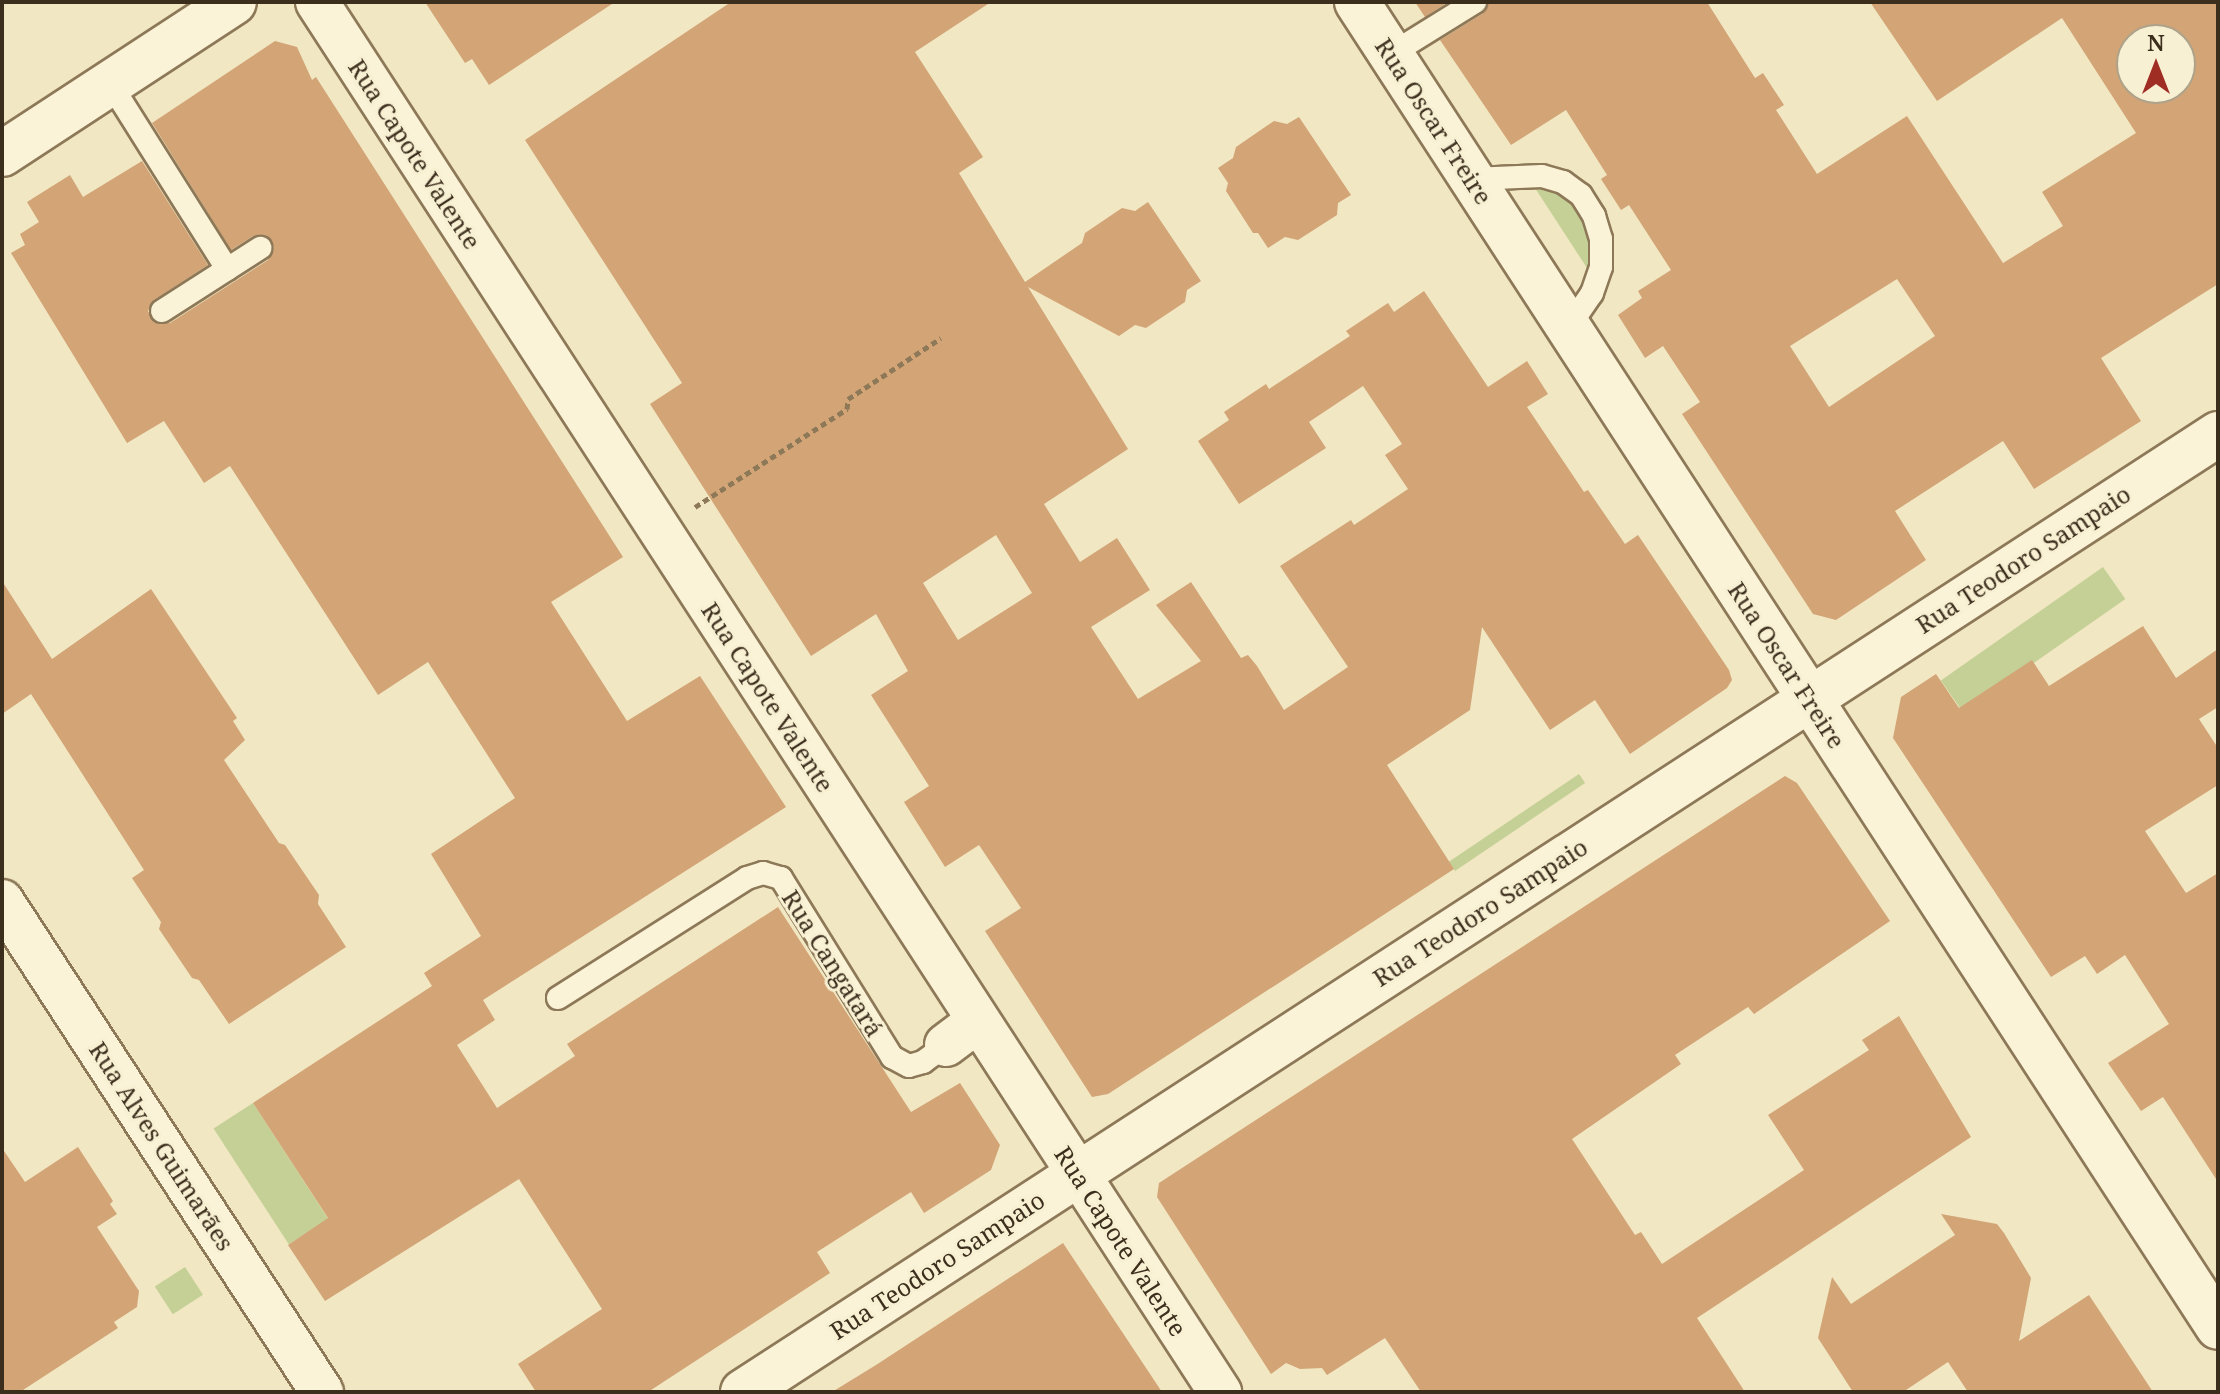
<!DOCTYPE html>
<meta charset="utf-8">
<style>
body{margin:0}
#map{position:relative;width:2220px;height:1394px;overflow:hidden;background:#f1e7c3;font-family:"Noto Serif",serif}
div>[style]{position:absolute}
.green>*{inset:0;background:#c5d096;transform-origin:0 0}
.building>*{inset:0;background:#d2a476}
.path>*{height:5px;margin-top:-2.5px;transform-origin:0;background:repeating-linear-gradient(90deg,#8d7858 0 6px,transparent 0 10px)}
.roads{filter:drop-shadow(2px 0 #8d7858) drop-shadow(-2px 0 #8d7858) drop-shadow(0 2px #8d7858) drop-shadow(0 -2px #8d7858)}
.service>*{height:22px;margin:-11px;padding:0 11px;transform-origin:11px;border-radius:11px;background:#fbf3d7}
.minor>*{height:42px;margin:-21px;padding:0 21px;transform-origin:21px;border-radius:21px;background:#fbf3d7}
.tertiary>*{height:44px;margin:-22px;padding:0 22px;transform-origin:22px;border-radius:22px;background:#fbf3d7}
.secondary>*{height:44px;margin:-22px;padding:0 22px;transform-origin:22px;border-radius:22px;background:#fbf3d7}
span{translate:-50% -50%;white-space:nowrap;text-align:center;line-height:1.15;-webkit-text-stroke:6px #f8f0d3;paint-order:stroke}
.street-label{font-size:24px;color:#3c2e1d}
.frame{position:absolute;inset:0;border:4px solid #3c2e1d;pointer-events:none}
.north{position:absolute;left:2116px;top:24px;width:80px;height:80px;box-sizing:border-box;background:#f8f0d3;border:2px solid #ada28a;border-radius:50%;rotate:0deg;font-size:22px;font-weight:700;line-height:32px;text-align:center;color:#3c2e1d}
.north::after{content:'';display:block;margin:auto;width:28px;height:36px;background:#a02d24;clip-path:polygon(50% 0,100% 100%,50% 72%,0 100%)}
</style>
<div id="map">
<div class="green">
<div style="clip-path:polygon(1535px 188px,1560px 191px,1579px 209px,1590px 233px,1591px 257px,1587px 268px)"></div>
<div style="left:2103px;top:567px;width:39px;height:198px;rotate:55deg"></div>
<div style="left:1579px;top:774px;width:11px;height:157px;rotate:56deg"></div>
<div style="left:253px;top:1103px;width:138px;height:47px;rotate:57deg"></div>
<div style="left:185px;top:1267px;width:33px;height:36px;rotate:57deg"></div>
</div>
<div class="building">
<div style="clip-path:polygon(425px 2px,615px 2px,489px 85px,472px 59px,465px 63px)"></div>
<div style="clip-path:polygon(evenodd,731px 2px,991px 2px,915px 52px,983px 157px,959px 173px,1025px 282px,1082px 243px,1085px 233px,1122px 208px,1135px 211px,1148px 202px,1201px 281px,1187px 290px,1185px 302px,1146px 328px,1135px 325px,1119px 336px,1028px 287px,1128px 449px,1044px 504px,1080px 562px,1117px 538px,1150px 590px,1091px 627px,1138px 699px,1201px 661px,1156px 605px,1191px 582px,1241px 658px,1248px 655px,1257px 666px,1284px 710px,1348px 667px,1280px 566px,1351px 520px,1354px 525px,1408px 489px,1385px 455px,1402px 444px,1363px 386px,1309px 422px,1326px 448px,1239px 504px,1198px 441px,1229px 420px,1224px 412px,1266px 384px,1269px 389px,1350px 336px,1346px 331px,1388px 303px,1394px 312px,1424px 291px,1488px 387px,1527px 361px,1548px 394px,1527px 407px,1584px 492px,1588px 490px,1625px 544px,1638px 535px,1729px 670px,1732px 680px,1727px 688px,1630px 754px,1595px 700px,1550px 730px,1482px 627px,1470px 710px,1387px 765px,1454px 869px,1108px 1094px,1092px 1097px,985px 931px,1021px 908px,979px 845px,945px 867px,904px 802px,929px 786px,871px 695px,908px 671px,876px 614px,811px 656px,650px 404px,682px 383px,525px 140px,731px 2px,996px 535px,1032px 593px,958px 640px,923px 583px,996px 535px)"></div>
<div style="clip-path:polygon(1415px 2px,1448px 2px,1425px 17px)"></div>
<div style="clip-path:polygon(evenodd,1489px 2px,1707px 2px,1755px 78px,1763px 73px,1784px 105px,1776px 110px,1817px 174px,1907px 116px,2003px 263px,2063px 226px,2042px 192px,2136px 133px,2062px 18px,1937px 101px,1870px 2px,2218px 2px,2218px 284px,2101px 358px,2141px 421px,2034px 489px,2003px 441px,1895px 511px,1926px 560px,1836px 620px,1813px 614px,1682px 414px,1700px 402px,1663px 346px,1645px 358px,1618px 315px,1642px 298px,1638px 291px,1671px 270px,1629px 205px,1621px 210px,1601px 179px,1607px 175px,1566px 110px,1511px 145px,1440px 40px,1482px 14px,1489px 2px,2132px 40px,2180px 40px,2180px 88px,2132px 88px,2132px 40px,1489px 2px,1897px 279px,1935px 336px,1829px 407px,1790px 346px,1897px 279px)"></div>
<div style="clip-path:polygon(275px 41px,297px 47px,312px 80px,316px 77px,623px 557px,551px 602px,627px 721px,700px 676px,786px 807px,483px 1000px,495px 1020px,457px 1045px,497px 1108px,575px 1056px,567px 1044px,778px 907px,911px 1112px,960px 1083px,1000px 1145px,991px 1170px,924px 1213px,911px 1192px,817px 1252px,830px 1273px,648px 1392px,536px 1392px,518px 1364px,602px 1309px,519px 1179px,325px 1301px,288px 1245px,328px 1218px,253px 1103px,432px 986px,424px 973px,481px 936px,431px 854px,515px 798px,428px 662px,378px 695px,230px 466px,204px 483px,164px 421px,127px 443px,11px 253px,25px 245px,20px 234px,39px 222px,27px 202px,70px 175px,83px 197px,142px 161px,208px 265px,154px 300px,148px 311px,155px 323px,170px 323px,268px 260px,274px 247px,266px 235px,253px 236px,231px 250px,152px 123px)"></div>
<div style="clip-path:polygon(1299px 117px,1351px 195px,1338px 203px,1337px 215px,1298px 240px,1285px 237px,1268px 248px,1258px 233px,1253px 233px,1226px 191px,1228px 183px,1218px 168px,1233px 158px,1236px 147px,1274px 121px,1287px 124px)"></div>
<div style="clip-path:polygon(2px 581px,52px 659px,151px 589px,237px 718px,233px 721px,245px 740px,224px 760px,279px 843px,285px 845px,319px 895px,318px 904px,346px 947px,229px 1024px,199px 980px,192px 978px,159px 929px,161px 922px,132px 878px,144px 870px,31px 694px,2px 714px)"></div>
<div style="clip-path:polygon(2143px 626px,2176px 678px,2218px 649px,2218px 707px,2199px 719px,2218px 748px,2218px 785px,2145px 831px,2186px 893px,2218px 873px,2218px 1182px,2163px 1097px,2141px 1111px,2108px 1063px,2169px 1024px,2125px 955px,2097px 974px,2085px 956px,2051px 977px,1893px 738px,1901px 697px,1936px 674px,1959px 708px,2032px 660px,2049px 686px)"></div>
<div style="clip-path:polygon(1785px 776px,1797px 783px,1890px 921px,1754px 1014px,1748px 1007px,1675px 1055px,1681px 1064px,1572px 1139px,1635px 1235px,1641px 1232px,1662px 1264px,1804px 1170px,1768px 1115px,1869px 1050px,1862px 1040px,1899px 1016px,1971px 1137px,1697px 1318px,1745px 1392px,1421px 1392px,1385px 1338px,1327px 1375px,1322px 1368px,1300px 1369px,1286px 1363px,1271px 1374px,1157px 1197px,1159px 1183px)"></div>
<div style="clip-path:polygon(78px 1147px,113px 1201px,110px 1204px,117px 1214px,97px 1227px,139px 1291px,137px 1307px,114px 1322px,118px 1328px,20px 1392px,2px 1392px,2px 1148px,25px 1182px)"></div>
<div style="clip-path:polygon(1941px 1214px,1997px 1224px,2004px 1233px,2031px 1278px,2019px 1341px,2089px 1295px,2153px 1392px,1968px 1392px,1948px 1362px,1903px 1392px,1853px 1392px,1818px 1338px,1832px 1277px,1851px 1304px,1955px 1235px)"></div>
<div style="clip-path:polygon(1063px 1243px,1162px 1392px,832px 1392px,876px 1365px)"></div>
</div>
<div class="path">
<div style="left:695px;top:507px;width:181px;rotate:-32.8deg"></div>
<div style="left:847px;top:409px;width:10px;rotate:-84deg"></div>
<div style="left:848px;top:399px;width:111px;rotate:-33.3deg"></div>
</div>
<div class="roads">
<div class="service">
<div style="left:1391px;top:54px;width:99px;rotate:-31.8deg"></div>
<div style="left:110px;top:83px;width:220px;rotate:57.8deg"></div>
<div style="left:1472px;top:179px;width:70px;rotate:-2.5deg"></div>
<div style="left:1542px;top:176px;width:22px;rotate:16deg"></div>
<div style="left:1563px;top:182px;width:22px;rotate:36deg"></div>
<div style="left:1581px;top:195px;width:25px;rotate:58deg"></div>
<div style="left:1594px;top:216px;width:24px;rotate:73deg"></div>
<div style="left:1601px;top:239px;width:28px;rotate:90deg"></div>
<div style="left:1601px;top:267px;width:28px;rotate:109deg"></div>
<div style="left:1592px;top:293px;width:42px;rotate:124.4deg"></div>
<div style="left:162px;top:311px;width:117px;rotate:-32.7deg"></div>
<div style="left:558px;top:998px;width:224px;rotate:-32.4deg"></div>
<div style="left:747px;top:878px;width:17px;rotate:-17deg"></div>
<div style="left:763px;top:873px;width:19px;rotate:16deg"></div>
<div style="left:781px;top:878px;width:211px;rotate:58.2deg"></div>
<div style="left:892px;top:1057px;width:19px;rotate:28deg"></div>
<div style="left:909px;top:1066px;width:15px;rotate:-16deg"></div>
<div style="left:923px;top:1062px;width:29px;rotate:-36deg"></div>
</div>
<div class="minor">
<div style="left:317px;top:2px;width:1658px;rotate:56.99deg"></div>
<div style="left:2px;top:901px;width:586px;rotate:56.91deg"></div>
<div style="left:946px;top:1045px;width:40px;rotate:-37deg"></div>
</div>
<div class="tertiary">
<div style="left:1357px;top:2px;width:1580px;rotate:56.98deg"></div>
</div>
<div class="secondary">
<div style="left:2px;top:154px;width:277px;rotate:-33.2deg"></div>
<div style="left:743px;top:1392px;width:1759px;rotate:-33deg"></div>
</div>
</div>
<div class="street-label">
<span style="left:1434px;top:121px;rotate:57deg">Rua Oscar Freire</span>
<span style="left:415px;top:154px;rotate:57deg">Rua Capote Valente</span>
<span style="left:2023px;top:559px;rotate:-33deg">Rua Teodoro Sampaio</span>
<span style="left:1787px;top:665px;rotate:57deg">Rua Oscar Freire</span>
<span style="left:768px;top:697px;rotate:57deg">Rua Capote Valente</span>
<span style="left:1480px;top:912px;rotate:-33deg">Rua Teodoro Sampaio</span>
<span style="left:833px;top:963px;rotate:58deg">Rua Cangatará</span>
<span style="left:162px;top:1146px;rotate:57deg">Rua Alves Guimarães</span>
<span style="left:1121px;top:1241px;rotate:57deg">Rua Capote Valente</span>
<span style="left:937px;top:1265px;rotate:-33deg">Rua Teodoro Sampaio</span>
</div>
<div class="frame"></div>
<div class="north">N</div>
</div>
